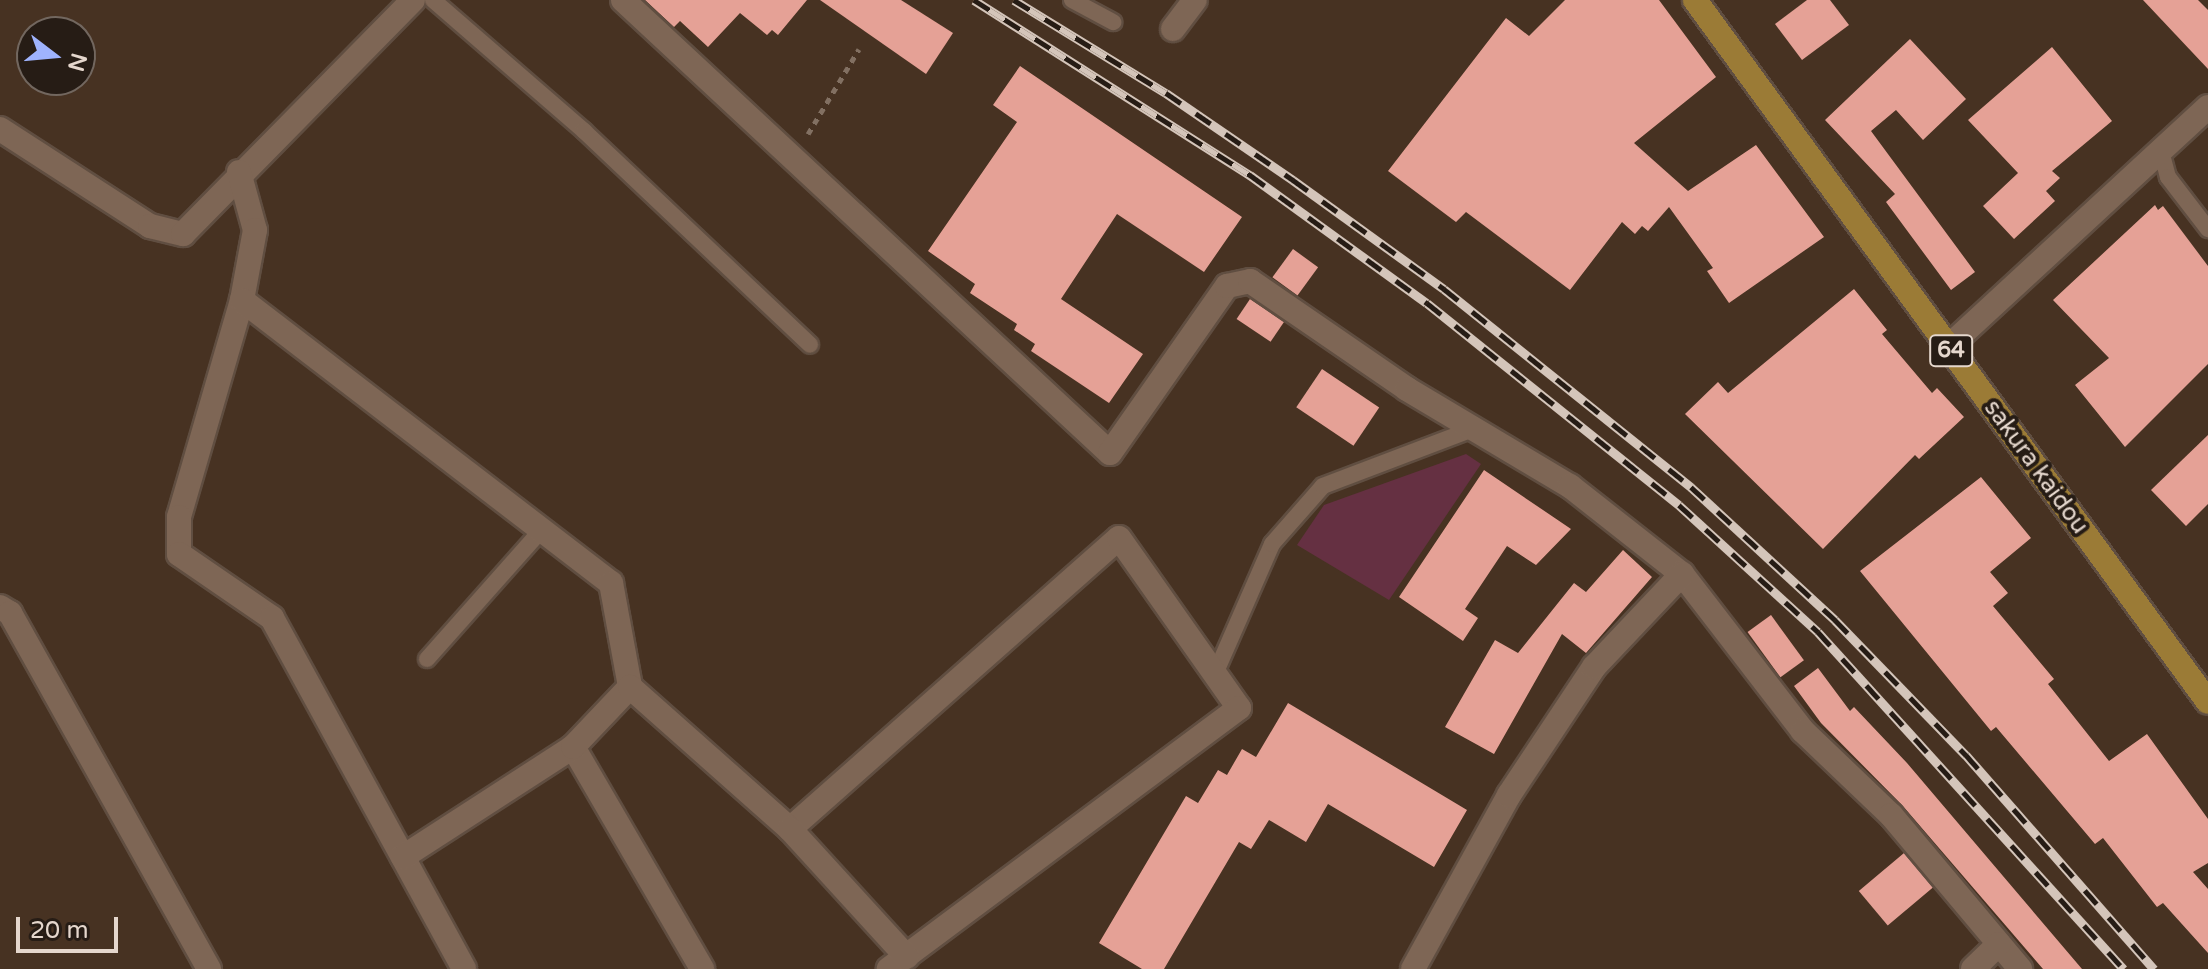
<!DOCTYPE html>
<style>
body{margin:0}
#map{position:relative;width:2208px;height:969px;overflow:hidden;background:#473222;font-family:"Varela Round",sans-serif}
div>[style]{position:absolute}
.green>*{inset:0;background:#653042}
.building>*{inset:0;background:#e5a196;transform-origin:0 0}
.path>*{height:5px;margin-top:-2.5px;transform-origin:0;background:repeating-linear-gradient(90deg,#827062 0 6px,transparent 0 12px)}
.roads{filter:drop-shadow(2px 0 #604e41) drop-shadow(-2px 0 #604e41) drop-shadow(0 2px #604e41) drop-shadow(0 -2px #604e41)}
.lane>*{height:16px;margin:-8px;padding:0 8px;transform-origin:8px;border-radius:8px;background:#7e6655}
.street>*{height:24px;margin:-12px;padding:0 12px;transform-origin:12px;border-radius:12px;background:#7e6655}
.secondary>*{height:24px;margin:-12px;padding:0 12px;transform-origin:12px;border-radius:12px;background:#7e6655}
.primary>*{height:24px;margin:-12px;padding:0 12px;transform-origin:12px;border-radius:12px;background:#9b7b36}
.rail>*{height:9px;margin-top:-4.5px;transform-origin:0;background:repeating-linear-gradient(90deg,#261c15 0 18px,#d4c5ba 0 36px);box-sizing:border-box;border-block:2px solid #d4c5ba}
span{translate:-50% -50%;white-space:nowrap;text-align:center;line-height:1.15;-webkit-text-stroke:8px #261c15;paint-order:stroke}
.shield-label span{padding:2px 6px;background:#261c15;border:2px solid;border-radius:6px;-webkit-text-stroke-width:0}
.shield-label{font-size:22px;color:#e5d7cd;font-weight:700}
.street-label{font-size:24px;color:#e5d7cd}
.north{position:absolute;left:16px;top:16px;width:80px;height:80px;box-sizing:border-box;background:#261c15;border:2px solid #72675f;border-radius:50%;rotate:106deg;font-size:22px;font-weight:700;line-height:32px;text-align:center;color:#e5d7cd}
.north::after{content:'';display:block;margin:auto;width:28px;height:36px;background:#9fb3fd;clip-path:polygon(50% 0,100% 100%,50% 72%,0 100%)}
.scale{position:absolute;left:16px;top:917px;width:102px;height:36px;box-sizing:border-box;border:4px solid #e5d7cd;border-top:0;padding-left:10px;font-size:24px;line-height:28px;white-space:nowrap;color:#e5d7cd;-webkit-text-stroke:6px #261c15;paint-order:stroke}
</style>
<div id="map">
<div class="green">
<div style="clip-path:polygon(1466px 454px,1481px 464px,1389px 600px,1297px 545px,1324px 505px)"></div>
</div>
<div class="building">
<div style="clip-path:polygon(645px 0,807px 0,778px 35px,772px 30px,767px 35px,740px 13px,708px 47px,680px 21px,674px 27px)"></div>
<div style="clip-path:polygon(820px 0,901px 0,953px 33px,926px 74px)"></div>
<div style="clip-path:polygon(1565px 0,1659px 0,1716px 77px,1634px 143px,1688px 191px,1756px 145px,1824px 237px,1729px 303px,1707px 271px,1713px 268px,1669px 207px,1648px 231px,1642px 226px,1635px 234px,1622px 222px,1570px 290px,1466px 212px,1456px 222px,1388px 171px,1506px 18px,1529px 36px)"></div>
<div style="clip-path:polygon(1807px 0,1830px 0,1849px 25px,1802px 60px,1775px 24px)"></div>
<div style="clip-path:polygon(2143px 0,2198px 0,2208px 10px,2208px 69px)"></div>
<div style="clip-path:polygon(1910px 39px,1966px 99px,1923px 140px,1896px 110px,1871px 131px,1975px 272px,1951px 290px,1886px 202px,1895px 194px,1825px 120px)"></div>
<div style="clip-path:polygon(2052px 47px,2112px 121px,2052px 171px,2060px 178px,2046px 191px,2055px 201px,2014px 239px,1983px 206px,2018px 173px,1968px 120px)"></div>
<div style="clip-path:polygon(1020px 66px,1242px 217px,1204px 272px,1117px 214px,1061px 299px,1143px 354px,1109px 403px,1031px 351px,1035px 344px,1014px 330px,1017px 324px,970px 293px,975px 284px,928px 251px,1017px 122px,993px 105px)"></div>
<div style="clip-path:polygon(2155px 205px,2158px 210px,2163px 206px,2208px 266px,2208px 364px,2125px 447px,2075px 385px,2109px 358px,2053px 300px)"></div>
<div style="left:1293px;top:249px;width:31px;height:35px;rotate:36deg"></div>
<div style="clip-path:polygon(1854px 289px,1887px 330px,1882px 334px,1932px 393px,1937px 388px,1964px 417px,1919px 459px,1915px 455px,1823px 549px,1685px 414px,1718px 382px,1728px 393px)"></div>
<div style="left:1250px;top:299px;width:41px;height:24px;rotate:34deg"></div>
<div style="left:1322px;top:369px;width:69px;height:46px;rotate:34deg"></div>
<div style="clip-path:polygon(2208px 435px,2208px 504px,2186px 526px,2151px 490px)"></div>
<div style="clip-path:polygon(1484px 470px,1571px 529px,1536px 565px,1507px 546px,1465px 609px,1478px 618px,1463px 641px,1399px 597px)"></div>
<div style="clip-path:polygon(1981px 477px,2031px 538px,1990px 572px,2008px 593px,1993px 606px,2054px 679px,2048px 684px,2109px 761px,2147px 734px,2208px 819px,2208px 863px,2193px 872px,2208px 889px,2208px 953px,2163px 903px,2157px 907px,2103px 838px,2095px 844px,1996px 727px,1991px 731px,1860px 571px)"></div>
<div style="clip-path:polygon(1623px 550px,1652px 577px,1586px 653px,1562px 634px,1494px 754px,1445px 727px,1495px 640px,1518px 653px,1574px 583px,1586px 592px)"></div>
<div style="left:1771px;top:615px;width:56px;height:29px;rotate:54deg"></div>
<div style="clip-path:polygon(1818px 668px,1850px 711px,1854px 707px,1907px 763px,2082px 969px,2043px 969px,1902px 805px,1821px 723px,1794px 686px)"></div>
<div style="clip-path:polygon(1288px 703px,1467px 810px,1434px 867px,1328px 804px,1306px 842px,1269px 820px,1251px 849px,1239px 842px,1164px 969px,1142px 969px,1099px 943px,1186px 796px,1198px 803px,1218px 770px,1227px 775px,1242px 749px,1256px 757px)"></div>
<div style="left:1904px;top:853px;width:45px;height:59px;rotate:50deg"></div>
</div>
<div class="path">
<div style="left:808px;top:134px;width:99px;rotate:-59deg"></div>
</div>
<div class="roads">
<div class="lane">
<div style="left:433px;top:0;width:200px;rotate:40.9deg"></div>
<div style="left:584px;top:131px;width:311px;rotate:43.4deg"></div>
<div style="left:1072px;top:0;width:47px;rotate:28.2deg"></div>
<div style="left:2161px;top:151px;width:27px;rotate:75deg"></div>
<div style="left:2168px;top:177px;width:66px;rotate:52.4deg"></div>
<div style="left:427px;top:659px;width:169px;rotate:-48.4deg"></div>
<div style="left:1215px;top:674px;width:142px;rotate:-66.3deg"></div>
<div style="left:1272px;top:544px;width:77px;rotate:-48.7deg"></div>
<div style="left:1323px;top:486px;width:160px;rotate:-20.8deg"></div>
</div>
<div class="street">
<div style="left:623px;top:0;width:665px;rotate:42.93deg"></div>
<div style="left:1110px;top:453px;width:204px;rotate:-55deg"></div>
<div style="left:1227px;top:286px;width:24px;rotate:-12deg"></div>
<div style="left:1250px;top:281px;width:191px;rotate:34.5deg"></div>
<div style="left:1407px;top:389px;width:190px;rotate:30.8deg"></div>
<div style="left:1570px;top:486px;width:142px;rotate:38.2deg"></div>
<div style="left:1682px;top:574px;width:198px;rotate:52.4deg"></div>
<div style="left:1803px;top:731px;width:122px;rotate:43.7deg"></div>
<div style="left:1891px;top:815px;width:201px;rotate:50deg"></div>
<div style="left:1173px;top:29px;width:36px;rotate:-53deg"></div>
<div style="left:0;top:129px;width:179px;rotate:32.9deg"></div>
<div style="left:150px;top:226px;width:34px;rotate:14deg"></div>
<div style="left:183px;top:234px;width:328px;rotate:-45.5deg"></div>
<div style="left:239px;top:172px;width:60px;rotate:74.6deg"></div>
<div style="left:255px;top:230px;width:71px;rotate:100.5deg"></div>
<div style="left:242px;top:300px;width:226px;rotate:106.2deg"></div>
<div style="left:179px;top:517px;width:37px;rotate:90deg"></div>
<div style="left:179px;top:554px;width:113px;rotate:34.5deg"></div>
<div style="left:272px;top:618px;width:400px;rotate:61.3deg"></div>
<div style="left:242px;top:300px;width:465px;rotate:37.5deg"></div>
<div style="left:611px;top:583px;width:106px;rotate:79.6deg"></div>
<div style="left:1948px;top:347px;width:354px;rotate:-42.7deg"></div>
<div style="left:573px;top:747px;width:257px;rotate:59.8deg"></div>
<div style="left:790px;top:829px;width:439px;rotate:-41.5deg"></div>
<div style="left:1119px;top:538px;width:208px;rotate:54.8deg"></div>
<div style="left:1239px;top:708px;width:437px;rotate:143.3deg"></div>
<div style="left:403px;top:857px;width:202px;rotate:-32.9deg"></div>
<div style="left:573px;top:747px;width:83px;rotate:-46.5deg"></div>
<div style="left:630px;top:687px;width:214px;rotate:41.6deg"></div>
<div style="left:790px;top:829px;width:173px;rotate:47.6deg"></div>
<div style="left:1413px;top:969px;width:199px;rotate:-61.1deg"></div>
<div style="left:1509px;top:795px;width:154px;rotate:-56.4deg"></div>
<div style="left:1594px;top:667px;width:128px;rotate:-46.6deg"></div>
<div style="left:1973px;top:969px;width:36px;rotate:-44deg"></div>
</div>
<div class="secondary">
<div style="left:0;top:607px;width:12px;rotate:31deg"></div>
<div style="left:10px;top:613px;width:408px;rotate:60.8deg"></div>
</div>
<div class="primary">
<div style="left:1695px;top:0;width:869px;rotate:53.84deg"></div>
</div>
</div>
<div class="rail">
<div style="left:974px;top:0;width:327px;rotate:32.4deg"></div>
<div style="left:1250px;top:175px;width:218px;rotate:35.9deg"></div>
<div style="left:1427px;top:303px;width:323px;rotate:38.7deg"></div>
<div style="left:1679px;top:505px;width:188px;rotate:42.4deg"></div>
<div style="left:1818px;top:632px;width:455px;rotate:47.8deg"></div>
<div style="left:1014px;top:0;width:178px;rotate:31.5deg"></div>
<div style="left:1166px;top:93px;width:154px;rotate:34.4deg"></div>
<div style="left:1293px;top:180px;width:186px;rotate:35.8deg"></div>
<div style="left:1444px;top:289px;width:317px;rotate:38.7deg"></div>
<div style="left:1691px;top:487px;width:196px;rotate:42.7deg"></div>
<div style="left:1835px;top:620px;width:188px;rotate:45.9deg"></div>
<div style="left:1966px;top:755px;width:285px;rotate:48.7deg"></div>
</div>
<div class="shield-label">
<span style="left:1951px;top:351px">64</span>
</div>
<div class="street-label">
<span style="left:2036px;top:467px;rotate:54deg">sakura kaidou</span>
</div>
<div class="north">N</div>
<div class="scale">20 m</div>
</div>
